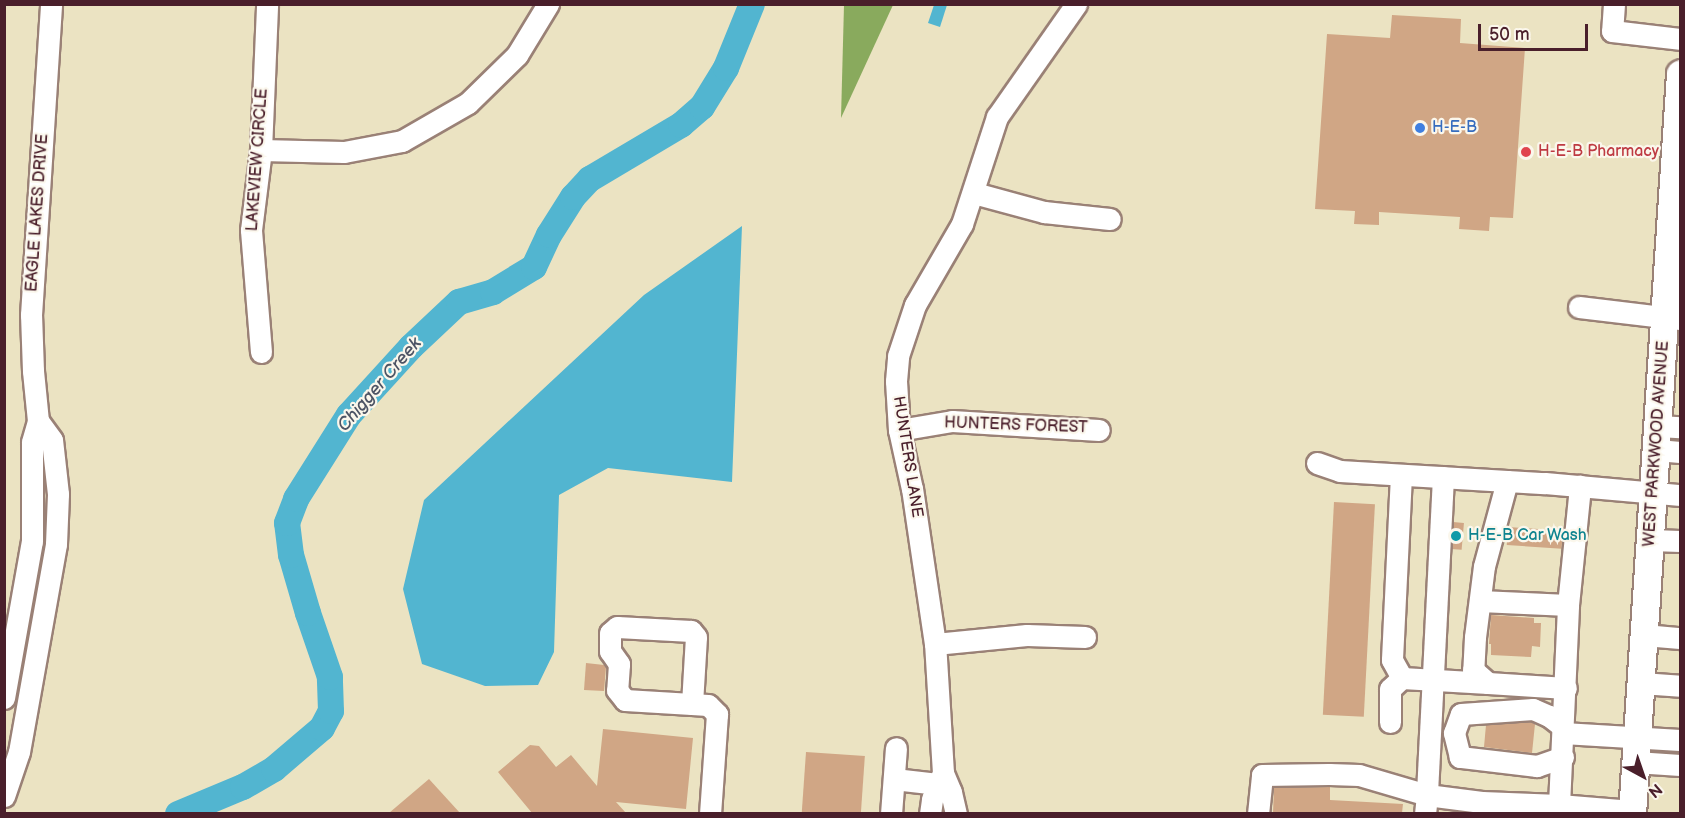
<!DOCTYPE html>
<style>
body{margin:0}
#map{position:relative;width:1685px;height:818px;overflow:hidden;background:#ebe3c2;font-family:"Balsamiq Sans",sans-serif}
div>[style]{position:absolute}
.forest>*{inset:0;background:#89aa5d}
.water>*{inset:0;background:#52b5d0}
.river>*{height:26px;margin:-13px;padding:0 13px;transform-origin:13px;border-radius:13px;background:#52b5d0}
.building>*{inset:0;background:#d0a685;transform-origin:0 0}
.roads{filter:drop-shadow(2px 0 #9a8176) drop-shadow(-2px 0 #9a8176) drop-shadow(0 2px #9a8176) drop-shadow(0 -2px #9a8176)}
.minor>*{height:21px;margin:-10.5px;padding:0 10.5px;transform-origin:10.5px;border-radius:10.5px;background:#fff}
.major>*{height:27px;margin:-13.5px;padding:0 13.5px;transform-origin:13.5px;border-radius:13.5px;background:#fff}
.dots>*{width:16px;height:16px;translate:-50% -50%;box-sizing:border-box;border:3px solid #fbf7ec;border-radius:50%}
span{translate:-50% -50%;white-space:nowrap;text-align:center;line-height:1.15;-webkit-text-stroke:4.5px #fbf7ec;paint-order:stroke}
.shop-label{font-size:16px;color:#366cbe}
.left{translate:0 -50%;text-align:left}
.health-label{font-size:16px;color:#be3a42}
.street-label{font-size:16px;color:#4a1f2b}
.culture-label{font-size:16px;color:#0d838f}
.water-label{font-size:18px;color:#4d5465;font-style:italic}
.frame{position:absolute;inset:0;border:6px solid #4a1f2b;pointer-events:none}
.north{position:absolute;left:1613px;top:746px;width:60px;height:60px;-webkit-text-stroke:4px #fbf7ec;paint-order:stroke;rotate:140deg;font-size:16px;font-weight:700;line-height:24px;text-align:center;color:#4a1f2b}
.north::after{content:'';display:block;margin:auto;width:21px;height:27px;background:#4a1f2b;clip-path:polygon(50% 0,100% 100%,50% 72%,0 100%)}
.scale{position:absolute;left:1478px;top:24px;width:110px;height:27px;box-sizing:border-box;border:3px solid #4a1f2b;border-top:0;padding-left:8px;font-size:18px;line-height:21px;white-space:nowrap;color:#4a1f2b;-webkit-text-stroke:4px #fbf7ec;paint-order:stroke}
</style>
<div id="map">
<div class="forest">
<div style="clip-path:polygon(844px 5px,893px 5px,841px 118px)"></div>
</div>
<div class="water">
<div style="clip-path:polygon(934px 5px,947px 5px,940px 27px,928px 23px)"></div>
<div style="clip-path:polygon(742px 226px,732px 482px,608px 468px,559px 495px,554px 652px,538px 685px,485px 686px,422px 664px,403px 589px,424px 500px,644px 295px)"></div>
</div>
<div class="river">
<div style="left:178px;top:814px;width:70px;rotate:-22.6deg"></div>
<div style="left:243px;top:787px;width:36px;rotate:-30deg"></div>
<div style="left:274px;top:769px;width:63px;rotate:-40.5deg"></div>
<div style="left:322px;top:728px;width:19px;rotate:-62deg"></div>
<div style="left:331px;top:711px;width:34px;rotate:-92deg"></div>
<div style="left:330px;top:677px;width:68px;rotate:-109deg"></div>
<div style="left:308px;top:613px;width:60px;rotate:-106.3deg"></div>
<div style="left:291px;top:555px;width:32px;rotate:-97deg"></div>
<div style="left:287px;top:523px;width:26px;rotate:-69deg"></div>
<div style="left:296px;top:499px;width:99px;rotate:-57.8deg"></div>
<div style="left:349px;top:415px;width:92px;rotate:-47.6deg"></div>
<div style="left:411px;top:347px;width:66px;rotate:-43.2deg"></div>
<div style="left:459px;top:302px;width:35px;rotate:-16deg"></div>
<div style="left:493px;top:292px;width:48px;rotate:-31.4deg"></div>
<div style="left:534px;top:267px;width:35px;rotate:-65deg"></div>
<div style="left:549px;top:235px;width:45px;rotate:-57.7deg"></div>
<div style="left:573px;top:197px;width:25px;rotate:-47deg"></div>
<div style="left:590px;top:179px;width:106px;rotate:-30.7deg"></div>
<div style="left:681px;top:125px;width:28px;rotate:-41deg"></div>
<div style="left:702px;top:107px;width:46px;rotate:-58.4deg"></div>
<div style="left:726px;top:68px;width:69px;rotate:-67.9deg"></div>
</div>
<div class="building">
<div style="clip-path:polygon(1392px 15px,1461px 19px,1460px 43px,1525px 48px,1513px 218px,1490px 217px,1489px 231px,1459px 229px,1460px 217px,1379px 212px,1379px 225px,1354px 224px,1355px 211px,1315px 209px,1327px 34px,1390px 38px)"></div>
<div style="left:1334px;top:502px;width:41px;height:213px;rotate:3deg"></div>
<div style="left:1453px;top:522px;width:11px;height:27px;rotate:5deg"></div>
<div style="left:1508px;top:527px;width:55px;height:18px;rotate:4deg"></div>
<div style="clip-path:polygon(1491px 615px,1534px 618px,1534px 623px,1541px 623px,1540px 647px,1532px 646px,1531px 657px,1491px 655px,1491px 644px,1489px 644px)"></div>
<div style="clip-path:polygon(586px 663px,604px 665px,606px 667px,604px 691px,584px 690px)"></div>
<div style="clip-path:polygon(1531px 722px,1535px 724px,1532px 753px,1484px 747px,1486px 725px)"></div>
<div style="clip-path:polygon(603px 729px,693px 738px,686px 809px,616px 802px,626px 813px,532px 813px,498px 772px,530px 745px,539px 746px,556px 767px,571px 755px,597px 786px)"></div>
<div style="left:806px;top:752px;width:59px;height:61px;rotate:4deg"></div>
<div style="clip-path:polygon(429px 779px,460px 813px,389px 813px)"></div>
<div style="clip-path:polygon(1330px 787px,1330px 800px,1403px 804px,1402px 813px,1273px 813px,1274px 788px)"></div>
</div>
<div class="roads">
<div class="minor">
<div style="left:1614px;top:4px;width:27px;rotate:94deg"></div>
<div style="left:1612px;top:31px;width:68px;rotate:6.7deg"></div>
<div style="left:261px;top:150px;width:83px;rotate:1.4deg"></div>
<div style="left:344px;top:152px;width:59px;rotate:-10.7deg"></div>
<div style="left:402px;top:141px;width:76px;rotate:-29.9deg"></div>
<div style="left:468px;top:103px;width:69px;rotate:-44.4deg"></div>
<div style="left:517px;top:55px;width:60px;rotate:-58.7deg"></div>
<div style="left:974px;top:193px;width:73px;rotate:15.2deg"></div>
<div style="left:1044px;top:212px;width:66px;rotate:6.1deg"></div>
<div style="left:1579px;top:307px;width:102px;rotate:6.8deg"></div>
<div style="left:261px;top:352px;width:122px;rotate:-94.7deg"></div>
<div style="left:251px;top:230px;width:81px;rotate:-82.9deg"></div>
<div style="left:261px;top:150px;width:146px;rotate:-87.6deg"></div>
<div style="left:1658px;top:426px;width:22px;rotate:3deg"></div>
<div style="left:899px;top:430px;width:54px;rotate:-9.6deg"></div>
<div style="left:952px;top:421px;width:147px;rotate:3.5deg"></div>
<div style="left:1657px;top:450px;width:23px;rotate:5deg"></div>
<div style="left:1317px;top:463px;width:24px;rotate:19deg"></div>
<div style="left:1340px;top:471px;width:205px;rotate:3.4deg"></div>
<div style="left:1545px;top:483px;width:136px;rotate:5.1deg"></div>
<div style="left:1401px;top:475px;width:185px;rotate:92.8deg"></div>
<div style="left:1392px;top:660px;width:21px;rotate:61deg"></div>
<div style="left:1402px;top:678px;width:86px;rotate:3.3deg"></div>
<div style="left:1443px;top:477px;width:318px;rotate:92.9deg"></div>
<div style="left:1427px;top:795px;width:55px;rotate:7.3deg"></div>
<div style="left:1482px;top:802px;width:77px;rotate:2.2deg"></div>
<div style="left:1559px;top:805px;width:200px;rotate:-87.4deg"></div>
<div style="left:1568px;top:605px;width:120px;rotate:-84.2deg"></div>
<div style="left:1507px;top:481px;width:88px;rotate:105.1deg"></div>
<div style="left:1484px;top:566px;width:72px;rotate:97.2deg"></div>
<div style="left:1475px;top:637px;width:33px;rotate:93deg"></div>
<div style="left:1473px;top:670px;width:20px;rotate:41deg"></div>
<div style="left:1488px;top:683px;width:78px;rotate:3.7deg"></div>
<div style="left:1651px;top:540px;width:29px;rotate:2deg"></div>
<div style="left:1480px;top:601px;width:88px;rotate:2.6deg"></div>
<div style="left:1644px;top:635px;width:36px;rotate:5deg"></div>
<div style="left:935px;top:644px;width:92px;rotate:-5.6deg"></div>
<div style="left:1027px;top:635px;width:58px;rotate:2deg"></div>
<div style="left:1641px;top:683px;width:39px;rotate:4deg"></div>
<div style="left:4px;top:698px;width:159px;rotate:-79.9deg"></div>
<div style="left:32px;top:541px;width:99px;rotate:-90deg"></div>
<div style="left:32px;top:442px;width:22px;rotate:-74deg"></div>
<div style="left:38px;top:421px;width:50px;rotate:-95.7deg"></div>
<div style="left:33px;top:371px;width:56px;rotate:-92deg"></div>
<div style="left:31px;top:315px;width:312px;rotate:-86.3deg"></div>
<div style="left:692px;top:704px;width:67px;rotate:-86.6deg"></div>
<div style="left:696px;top:637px;width:8px;rotate:-130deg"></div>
<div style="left:691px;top:631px;width:74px;rotate:-176.9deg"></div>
<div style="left:617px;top:627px;width:9px;rotate:139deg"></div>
<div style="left:610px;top:633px;width:18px;rotate:90deg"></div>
<div style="left:610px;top:651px;width:16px;rotate:55deg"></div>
<div style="left:619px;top:664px;width:26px;rotate:94deg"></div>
<div style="left:617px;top:690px;width:13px;rotate:51deg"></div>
<div style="left:625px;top:700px;width:83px;rotate:3.4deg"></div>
<div style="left:708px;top:705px;width:13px;rotate:45deg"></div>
<div style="left:717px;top:714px;width:100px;rotate:94deg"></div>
<div style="left:1390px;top:722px;width:33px;rotate:-90deg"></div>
<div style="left:1390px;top:689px;width:16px;rotate:-43deg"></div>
<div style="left:1563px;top:733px;width:117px;rotate:3.4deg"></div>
<div style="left:1563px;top:757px;width:28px;rotate:161deg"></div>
<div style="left:1537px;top:766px;width:78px;rotate:-173.3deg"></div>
<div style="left:1460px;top:757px;width:25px;rotate:-104deg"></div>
<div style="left:1454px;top:733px;width:20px;rotate:-70deg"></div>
<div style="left:1461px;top:714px;width:72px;rotate:-4deg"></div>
<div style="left:1533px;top:709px;width:17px;rotate:24deg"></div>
<div style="left:1549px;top:716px;width:18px;rotate:38deg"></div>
<div style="left:1635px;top:762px;width:45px;rotate:3.8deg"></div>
<div style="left:894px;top:779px;width:44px;rotate:6.5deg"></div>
<div style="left:4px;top:796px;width:46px;rotate:-71.2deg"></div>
<div style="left:19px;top:752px;width:211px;rotate:-79.9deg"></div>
<div style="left:56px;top:544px;width:50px;rotate:-87.7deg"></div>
<div style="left:58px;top:494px;width:54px;rotate:-96.3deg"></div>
<div style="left:52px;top:440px;width:24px;rotate:-126deg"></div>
<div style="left:891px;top:814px;width:66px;rotate:-85.7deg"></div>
<div style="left:930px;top:814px;width:15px;rotate:-82deg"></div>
<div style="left:932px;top:799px;width:28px;rotate:-67deg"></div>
<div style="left:956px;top:814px;width:23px;rotate:-103deg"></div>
<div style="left:951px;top:792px;width:21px;rotate:-113deg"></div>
<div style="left:943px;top:773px;width:129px;rotate:-93.5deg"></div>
<div style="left:935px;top:644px;width:157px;rotate:-98.4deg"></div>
<div style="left:912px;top:489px;width:60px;rotate:-102.4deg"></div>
<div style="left:899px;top:430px;width:49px;rotate:-93.5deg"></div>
<div style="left:896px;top:381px;width:25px;rotate:-85deg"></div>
<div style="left:898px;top:356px;width:54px;rotate:-71.6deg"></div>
<div style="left:915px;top:305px;width:94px;rotate:-59.9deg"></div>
<div style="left:962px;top:224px;width:113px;rotate:-71.9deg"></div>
<div style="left:997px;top:117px;width:138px;rotate:-55deg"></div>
<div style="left:1258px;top:814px;width:39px;rotate:-84deg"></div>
<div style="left:1262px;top:775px;width:67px;rotate:-0.9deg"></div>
<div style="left:1329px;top:774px;width:30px;rotate:2deg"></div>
<div style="left:1359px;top:775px;width:71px;rotate:16.4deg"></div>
<div style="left:1427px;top:795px;width:19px;rotate:96deg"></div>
<div style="left:1560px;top:814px;width:9px;rotate:-96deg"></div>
<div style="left:1559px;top:805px;width:73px;rotate:4.7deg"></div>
</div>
<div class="major">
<div style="left:1632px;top:814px;width:742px;rotate:-86.29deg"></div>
</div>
</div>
<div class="dots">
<div style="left:1420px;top:128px;background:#3f7fe0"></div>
<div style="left:1526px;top:152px;background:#e0444e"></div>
<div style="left:1456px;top:536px;background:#0f9aa8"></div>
</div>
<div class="shop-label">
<span class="left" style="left:1432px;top:128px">H-E-B</span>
</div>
<div class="health-label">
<span class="left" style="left:1538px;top:152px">H-E-B Pharmacy</span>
</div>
<div class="street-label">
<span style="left:258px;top:160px;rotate:-86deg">LAKEVIEW CIRCLE</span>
<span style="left:38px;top:213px;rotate:-86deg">EAGLE LAKES DRIVE</span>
<span style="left:1016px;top:426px;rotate:2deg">HUNTERS FOREST</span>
<span style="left:1657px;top:444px;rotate:-86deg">WEST PARKWOOD AVENUE</span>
<span style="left:907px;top:457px;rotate:81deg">HUNTERS LANE</span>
</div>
<div class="culture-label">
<span class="left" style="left:1468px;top:536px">H-E-B Car Wash</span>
</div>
<div class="water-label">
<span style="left:380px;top:385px;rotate:-49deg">Chigger Creek</span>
</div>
<div class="frame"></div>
<div class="north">N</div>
<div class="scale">50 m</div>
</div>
